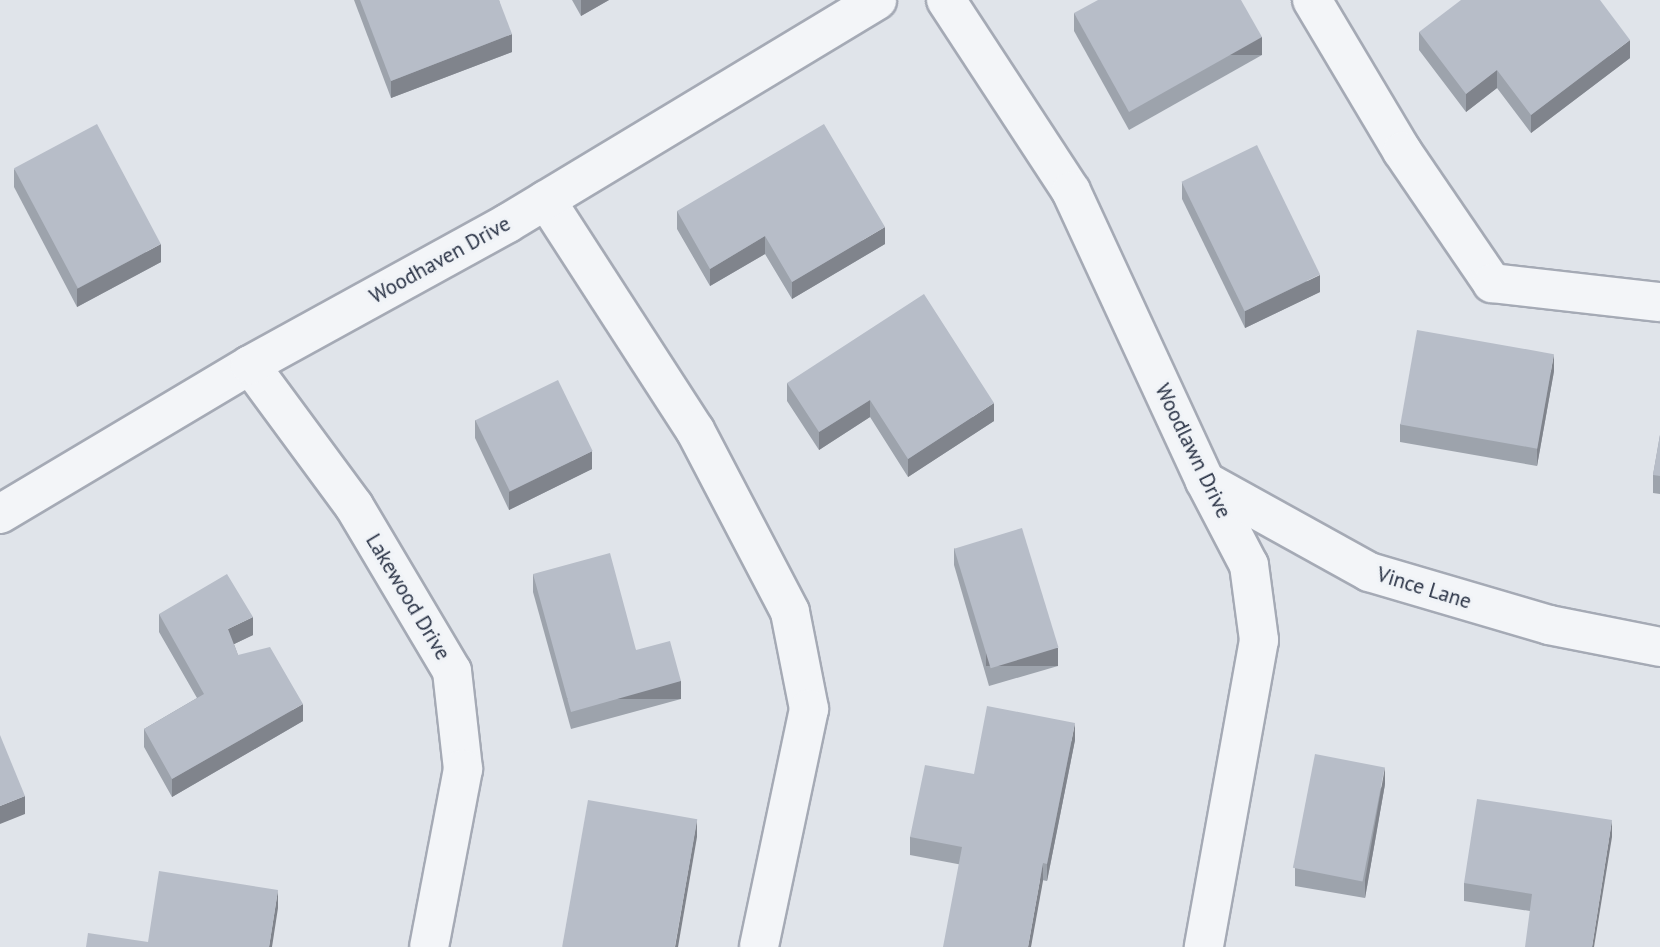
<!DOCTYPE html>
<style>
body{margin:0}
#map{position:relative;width:1660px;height:947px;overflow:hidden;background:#e0e4ea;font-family:"PT Sans",sans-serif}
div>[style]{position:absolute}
.roads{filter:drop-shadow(2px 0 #a5aab5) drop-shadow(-2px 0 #a5aab5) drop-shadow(0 2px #a5aab5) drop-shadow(0 -2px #a5aab5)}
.minor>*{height:38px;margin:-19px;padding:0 19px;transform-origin:19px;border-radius:19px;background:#f3f5f8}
.wall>*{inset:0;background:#9da3ac}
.shaded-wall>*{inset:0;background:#80848c;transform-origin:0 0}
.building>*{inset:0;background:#b7bdc8;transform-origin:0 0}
span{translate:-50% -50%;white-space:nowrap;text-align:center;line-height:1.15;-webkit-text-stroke:6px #f0f3f7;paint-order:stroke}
.street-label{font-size:21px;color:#273043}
</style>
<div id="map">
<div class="roads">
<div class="minor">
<div style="left:946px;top:0;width:228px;rotate:56.8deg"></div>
<div style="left:1071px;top:191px;width:319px;rotate:65.2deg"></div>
<div style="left:1205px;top:481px;width:95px;rotate:62.4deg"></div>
<div style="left:1249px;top:565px;width:76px;rotate:82.4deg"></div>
<div style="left:1259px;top:640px;width:312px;rotate:100.2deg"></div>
<div style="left:1312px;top:0;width:176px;rotate:59.2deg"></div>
<div style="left:1402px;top:151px;width:160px;rotate:55.7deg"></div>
<div style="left:1492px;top:283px;width:169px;rotate:6.5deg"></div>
<div style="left:546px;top:200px;width:274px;rotate:57.1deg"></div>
<div style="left:695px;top:430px;width:205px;rotate:62.4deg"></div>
<div style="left:790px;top:612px;width:99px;rotate:78.9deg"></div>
<div style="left:809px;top:709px;width:243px;rotate:101.9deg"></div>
<div style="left:250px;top:365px;width:175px;rotate:53.6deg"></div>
<div style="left:354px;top:506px;width:192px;rotate:59.3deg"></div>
<div style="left:452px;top:671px;width:99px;rotate:83.6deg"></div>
<div style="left:463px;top:769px;width:181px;rotate:100.8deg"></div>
<div style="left:1205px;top:481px;width:188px;rotate:29deg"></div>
<div style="left:1369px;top:572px;width:188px;rotate:16.4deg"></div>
<div style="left:1549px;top:625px;width:113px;rotate:11.2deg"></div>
<div style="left:0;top:514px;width:291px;rotate:-30.8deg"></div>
<div style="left:250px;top:365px;width:294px;rotate:-28.8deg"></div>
<div style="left:508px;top:223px;width:431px;rotate:-31.1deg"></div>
</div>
</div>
<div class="wall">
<div style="clip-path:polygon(354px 0,499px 0,512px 52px,391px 98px)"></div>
<div style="clip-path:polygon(572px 0,609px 0,581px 16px)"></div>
<div style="clip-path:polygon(1074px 13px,1262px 55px,1129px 130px,1074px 31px)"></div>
<div style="clip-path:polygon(1419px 32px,1630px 58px,1531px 133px,1497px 88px,1466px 112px,1419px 50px)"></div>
<div style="clip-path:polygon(14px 169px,161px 262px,77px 307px,14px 187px)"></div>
<div style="clip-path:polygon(1182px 182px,1320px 292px,1245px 328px,1182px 199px)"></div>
<div style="clip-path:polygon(677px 211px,885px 244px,792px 299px,765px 254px,710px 286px,677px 229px)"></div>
<div style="clip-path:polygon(1554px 371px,1537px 466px,1400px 442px,1400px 424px)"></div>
<div style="clip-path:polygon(787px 383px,994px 421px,908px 477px,870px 417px,819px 450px,787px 401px)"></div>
<div style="clip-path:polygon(475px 420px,592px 469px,509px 510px,475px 438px)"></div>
<div style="clip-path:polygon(1660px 435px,1660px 494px,1653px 493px,1653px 475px)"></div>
<div style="clip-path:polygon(954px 548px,1058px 666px,989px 686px,954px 565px)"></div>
<div style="clip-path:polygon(533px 574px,636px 650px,681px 699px,571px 729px,533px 592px)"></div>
<div style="clip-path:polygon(159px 614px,253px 635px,234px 644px,238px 655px,303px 721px,172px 797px,144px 747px,144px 729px,197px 698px,159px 632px)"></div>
<div style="clip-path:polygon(1075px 740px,1047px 881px,910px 855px,910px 837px,974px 774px)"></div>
<div style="clip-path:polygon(1385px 784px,1365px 898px,1295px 886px,1295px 868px)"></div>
<div style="clip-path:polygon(1612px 837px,1530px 911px,1464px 901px,1464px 883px)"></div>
</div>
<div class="shaded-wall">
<div style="clip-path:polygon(581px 0,609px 0,581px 16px)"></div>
<div style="clip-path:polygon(512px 34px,512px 52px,391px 98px,391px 81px)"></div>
<div style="left:1262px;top:37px;width:18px;height:153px;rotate:90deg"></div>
<div style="clip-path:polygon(1630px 40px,1630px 58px,1531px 133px,1531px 115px)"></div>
<div style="clip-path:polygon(1497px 70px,1497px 88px,1466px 112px,1466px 94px)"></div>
<div style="clip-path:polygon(885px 227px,885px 244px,792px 299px,792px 282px)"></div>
<div style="clip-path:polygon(765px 236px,765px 254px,710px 286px,710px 269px)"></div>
<div style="clip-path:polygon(161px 244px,161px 262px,77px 307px,77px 289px)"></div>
<div style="clip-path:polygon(1320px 275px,1320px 292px,1245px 328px,1245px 311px)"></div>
<div style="clip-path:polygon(1554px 354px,1554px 371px,1537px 466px,1537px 448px)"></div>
<div style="clip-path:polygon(870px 400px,870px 417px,819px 450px,819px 432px)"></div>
<div style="clip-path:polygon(994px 403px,994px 421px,908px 477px,908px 459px)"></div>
<div style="clip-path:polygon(592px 451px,592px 469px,509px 510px,509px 492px)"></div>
<div style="clip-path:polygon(253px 617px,253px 635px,228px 647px,228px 629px)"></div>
<div style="left:1058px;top:648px;width:18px;height:72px;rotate:90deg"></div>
<div style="left:681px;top:681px;width:18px;height:114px;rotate:90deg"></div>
<div style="clip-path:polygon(303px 704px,303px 721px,172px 797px,172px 779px)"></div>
<div style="clip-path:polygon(1075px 723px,1075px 740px,1047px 881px,1047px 864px)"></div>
<div style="clip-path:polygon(1385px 767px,1385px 784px,1365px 898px,1365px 880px)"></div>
<div style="clip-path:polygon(25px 796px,25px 814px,0 824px,0 806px)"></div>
<div style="clip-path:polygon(697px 819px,697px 837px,678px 947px,675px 947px)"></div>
<div style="clip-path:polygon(1612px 820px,1612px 837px,1594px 947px,1592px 947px)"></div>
<div style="clip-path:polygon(1043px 863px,1043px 881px,1031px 947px,1028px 947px)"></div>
<div style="clip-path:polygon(278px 890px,278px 908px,272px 947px,269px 947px)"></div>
</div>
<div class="building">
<div style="clip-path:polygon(360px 0,499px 0,512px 34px,391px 81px)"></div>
<div style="clip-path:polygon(1098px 0,1241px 0,1262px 37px,1129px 112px,1074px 13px)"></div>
<div style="clip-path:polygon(1461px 0,1600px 0,1630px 40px,1531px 115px,1497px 70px,1466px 94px,1419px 32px)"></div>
<div style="left:97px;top:124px;width:136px;height:94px;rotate:62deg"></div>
<div style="clip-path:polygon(824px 124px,885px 227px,792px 282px,765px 236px,710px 269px,677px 211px)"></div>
<div style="left:1257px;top:145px;width:144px;height:84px;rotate:64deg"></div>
<div style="clip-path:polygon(924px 294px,994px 403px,908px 459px,870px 400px,819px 432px,787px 383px)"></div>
<div style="left:1417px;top:330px;width:139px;height:96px;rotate:10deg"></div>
<div style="left:558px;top:380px;width:79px;height:92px;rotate:64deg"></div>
<div style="clip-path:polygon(1660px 435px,1660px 476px,1653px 475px)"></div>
<div style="left:1022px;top:528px;width:125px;height:71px;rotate:73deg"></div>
<div style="clip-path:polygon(610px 553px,636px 650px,670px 641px,681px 681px,571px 712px,533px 574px)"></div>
<div style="clip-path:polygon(227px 574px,253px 617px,228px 629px,238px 655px,270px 647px,303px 704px,172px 779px,144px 729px,204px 694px,159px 614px)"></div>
<div style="clip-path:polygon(987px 706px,1075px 723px,1047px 864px,1043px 863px,1028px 947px,943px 947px,962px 847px,910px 837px,925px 765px,974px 774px)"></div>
<div style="clip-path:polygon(0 735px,25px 796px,0 806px)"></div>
<div style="left:1315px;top:754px;width:71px;height:116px;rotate:11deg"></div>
<div style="clip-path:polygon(1477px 799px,1612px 820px,1592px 947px,1525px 947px,1532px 894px,1464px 883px)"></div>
<div style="left:588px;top:800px;width:111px;height:149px;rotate:10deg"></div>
<div style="clip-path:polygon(159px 871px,278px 890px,269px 947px,86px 947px,88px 933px,148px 942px)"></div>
</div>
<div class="street-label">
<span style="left:440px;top:260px;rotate:-29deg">Woodhaven Drive</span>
<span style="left:1193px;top:451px;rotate:64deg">Woodlawn Drive</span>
<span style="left:1424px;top:588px;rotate:17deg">Vince Lane</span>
<span style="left:408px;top:597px;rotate:59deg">Lakewood Drive</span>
</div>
</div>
